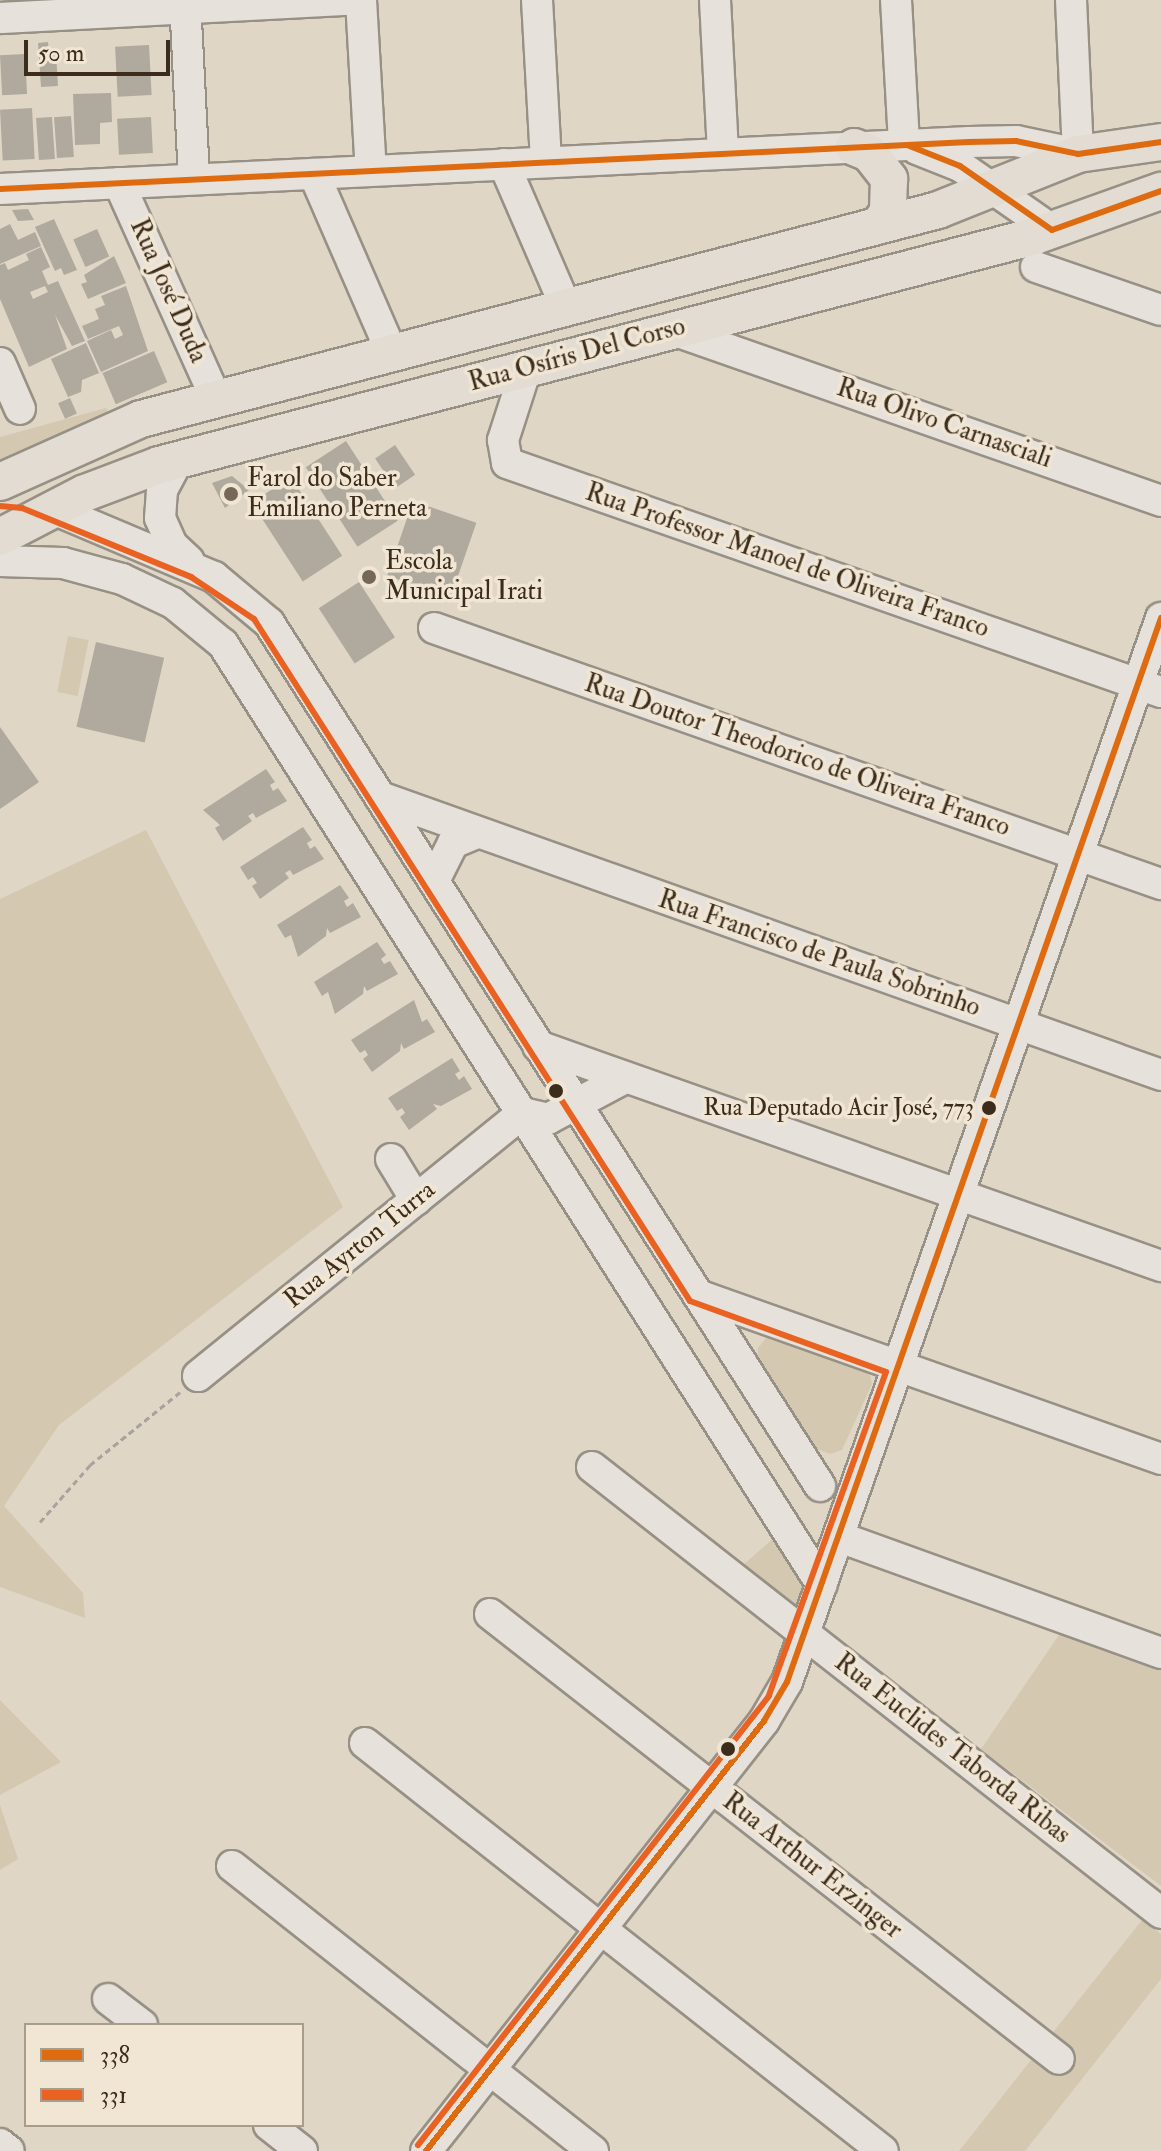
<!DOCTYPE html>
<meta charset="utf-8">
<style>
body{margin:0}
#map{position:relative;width:1161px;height:2151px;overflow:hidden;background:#e0d6c6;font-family:"IM FELL Double Pica",serif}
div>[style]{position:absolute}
.green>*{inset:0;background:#d5c8b1;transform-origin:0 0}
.building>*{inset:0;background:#b0a99d;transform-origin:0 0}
.path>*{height:3px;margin-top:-1.5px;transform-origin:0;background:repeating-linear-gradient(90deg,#a8a39c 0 6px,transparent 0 10px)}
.roads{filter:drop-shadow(2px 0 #979085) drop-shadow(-2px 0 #979085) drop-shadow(0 2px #979085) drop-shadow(0 -2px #979085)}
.minor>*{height:30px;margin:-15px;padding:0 15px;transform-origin:15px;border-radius:15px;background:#e6e1da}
.major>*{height:36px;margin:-18px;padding:0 18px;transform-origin:18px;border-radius:18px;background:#e2dcd3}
.bus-1>*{height:6px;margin:-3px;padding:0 3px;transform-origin:3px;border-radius:3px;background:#df6b11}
.bus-2>*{height:6px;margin:-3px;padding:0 3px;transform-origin:3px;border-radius:3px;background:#e96222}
.dots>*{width:22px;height:22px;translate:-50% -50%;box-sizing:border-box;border:4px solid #f1e6d3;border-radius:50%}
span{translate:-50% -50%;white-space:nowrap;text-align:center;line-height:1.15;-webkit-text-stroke:7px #f1e6d3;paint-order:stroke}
.bus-label{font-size:24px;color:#3b2c1c}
.right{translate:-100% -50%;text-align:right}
.street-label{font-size:26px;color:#3b2c1c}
.poi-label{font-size:26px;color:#3b2c1c}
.left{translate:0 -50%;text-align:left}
.legend{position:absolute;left:24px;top:2023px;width:280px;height:104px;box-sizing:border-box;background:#f1e6d3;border:2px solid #a89c8a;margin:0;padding:10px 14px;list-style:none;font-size:24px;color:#3b2c1c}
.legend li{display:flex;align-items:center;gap:16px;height:40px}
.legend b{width:40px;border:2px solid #a89c8a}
.scale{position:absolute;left:24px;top:40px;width:146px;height:36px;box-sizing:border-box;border:4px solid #3b2c1c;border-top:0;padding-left:10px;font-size:24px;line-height:28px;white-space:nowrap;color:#3b2c1c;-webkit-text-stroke:6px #f1e6d3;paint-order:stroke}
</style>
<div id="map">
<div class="green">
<div style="clip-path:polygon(106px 408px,111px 417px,0 470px,0 437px)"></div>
<div style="left:68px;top:636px;width:21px;height:57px;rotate:11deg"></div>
<div style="clip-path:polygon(146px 830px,343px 1207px,59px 1425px,4px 1506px,83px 1593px,85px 1618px,0 1587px,0 899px)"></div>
<div style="clip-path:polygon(767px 1337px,864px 1368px,870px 1375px,872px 1384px,842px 1450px,830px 1454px,808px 1446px,758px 1358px,758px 1348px)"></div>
<div style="clip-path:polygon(776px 1536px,807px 1582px,798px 1608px,743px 1565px)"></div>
<div style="clip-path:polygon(1061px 1632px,1161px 1667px,1161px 1886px,981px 1749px)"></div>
<div style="clip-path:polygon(0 1700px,61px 1762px,0 1795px)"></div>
<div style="clip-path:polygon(0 1805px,18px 1859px,0 1870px)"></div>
<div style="clip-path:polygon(1142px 1920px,1161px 1934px,1161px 1979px,1025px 2151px,959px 2151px)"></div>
</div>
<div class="building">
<div style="clip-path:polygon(48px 42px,49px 54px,56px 53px,58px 86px,41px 87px,38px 43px)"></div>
<div style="left:149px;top:45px;width:50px;height:34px;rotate:87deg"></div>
<div style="left:25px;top:54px;width:40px;height:25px;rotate:87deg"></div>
<div style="clip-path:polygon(111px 93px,112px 122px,100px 123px,100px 144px,75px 145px,73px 94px)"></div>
<div style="left:32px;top:108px;width:51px;height:32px;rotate:87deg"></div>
<div style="left:71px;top:116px;width:41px;height:17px;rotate:86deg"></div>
<div style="left:52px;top:117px;width:42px;height:16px;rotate:86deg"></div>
<div style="left:151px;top:117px;width:36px;height:34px;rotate:87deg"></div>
<div style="clip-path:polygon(28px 209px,34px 220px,18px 221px,12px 210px)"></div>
<div style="clip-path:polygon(54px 219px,77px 270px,64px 275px,61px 268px,55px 271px,35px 227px)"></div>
<div style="clip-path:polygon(10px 224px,18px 240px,35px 232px,41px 246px,0 264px,0 229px)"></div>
<div style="left:97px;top:229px;width:30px;height:26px;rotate:66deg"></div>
<div style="clip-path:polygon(evenodd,41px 247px,50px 267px,42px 271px,48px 285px,58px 281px,85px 341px,72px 346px,55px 315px,67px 349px,29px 367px,0 299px,0 265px,5px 263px,8px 270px,29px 260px,26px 254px,41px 247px,45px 286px,48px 292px,33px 299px,30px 292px,45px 286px)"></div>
<div style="clip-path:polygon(114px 256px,126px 283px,88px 299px,81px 284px,87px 282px,84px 275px)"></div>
<div style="clip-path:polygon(126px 286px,148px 351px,101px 372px,87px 341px,111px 330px,115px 339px,123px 335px,119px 326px,88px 339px,82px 326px,99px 319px,95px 309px,105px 305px,101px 296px)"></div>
<div style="clip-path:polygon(86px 343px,99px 373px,82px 380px,81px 392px,68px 397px,51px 359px)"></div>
<div style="left:154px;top:351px;width:34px;height:56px;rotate:67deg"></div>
<div style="left:70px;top:398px;width:17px;height:13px;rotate:66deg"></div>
<div style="left:346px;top:441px;width:95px;height:48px;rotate:57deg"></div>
<div style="left:395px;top:445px;width:36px;height:24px;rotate:56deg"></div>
<div style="clip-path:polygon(232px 476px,249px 490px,225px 508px,212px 483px)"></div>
<div style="left:291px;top:477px;width:94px;height:47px;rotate:57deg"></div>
<div style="left:413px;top:501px;width:67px;height:79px;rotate:19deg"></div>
<div style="left:359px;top:582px;width:66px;height:48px;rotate:57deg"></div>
<div style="left:96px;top:642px;width:70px;height:87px;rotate:13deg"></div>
<div style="clip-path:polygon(0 727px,39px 782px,0 809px)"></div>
<div style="clip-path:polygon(266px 769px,275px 782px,270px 785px,273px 791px,278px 788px,287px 801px,256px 818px,253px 813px,248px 816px,252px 821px,223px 841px,215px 828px,220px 825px,203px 810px)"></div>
<div style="clip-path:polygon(303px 827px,312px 840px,307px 843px,310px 849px,315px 846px,324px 859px,293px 875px,290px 870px,285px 873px,289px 878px,260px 899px,252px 886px,257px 883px,253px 877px,248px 880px,240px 867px)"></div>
<div style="clip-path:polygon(340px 885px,349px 898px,344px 901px,347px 907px,353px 903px,361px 917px,330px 933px,327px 928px,326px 936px,298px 957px,291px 935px,285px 938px,277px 925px)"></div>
<div style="clip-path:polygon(377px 942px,386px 955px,381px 959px,384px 964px,390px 961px,398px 974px,367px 991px,364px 986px,363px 994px,335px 1014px,328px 992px,322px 996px,314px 982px)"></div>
<div style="clip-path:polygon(414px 1000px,422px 1022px,427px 1019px,435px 1032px,404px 1049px,401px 1043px,400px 1051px,372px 1072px,363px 1059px,368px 1055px,365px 1050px,360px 1053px,351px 1040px)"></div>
<div style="clip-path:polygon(452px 1058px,460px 1071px,455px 1074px,459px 1080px,464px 1076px,472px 1089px,441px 1106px,433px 1104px,437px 1109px,409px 1130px,400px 1117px,405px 1113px,402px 1108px,397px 1111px,388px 1098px)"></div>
</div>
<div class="path">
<div style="left:40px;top:1522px;width:76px;rotate:-48.7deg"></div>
<div style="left:90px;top:1465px;width:116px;rotate:-39deg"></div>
</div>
<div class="roads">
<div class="minor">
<div style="left:185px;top:0;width:179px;rotate:87.1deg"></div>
<div style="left:361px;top:0;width:171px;rotate:86.7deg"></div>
<div style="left:537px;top:0;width:162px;rotate:86.8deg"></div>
<div style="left:715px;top:0;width:153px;rotate:87deg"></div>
<div style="left:896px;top:0;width:144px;rotate:86.8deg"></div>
<div style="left:0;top:18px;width:348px;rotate:-3deg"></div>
<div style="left:917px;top:149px;width:46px;rotate:21.6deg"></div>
<div style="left:960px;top:166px;width:112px;rotate:34.8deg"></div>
<div style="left:504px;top:164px;width:156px;rotate:66.6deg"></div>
<div style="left:314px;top:174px;width:195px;rotate:66.5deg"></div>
<div style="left:119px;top:183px;width:237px;rotate:65.8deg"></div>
<div style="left:0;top:189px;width:970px;rotate:-2.78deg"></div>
<div style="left:969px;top:142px;width:47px;rotate:-1.2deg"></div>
<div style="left:1016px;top:141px;width:63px;rotate:11.8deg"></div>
<div style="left:1078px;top:154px;width:154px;rotate:-92.6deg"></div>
<div style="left:1036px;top:267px;width:132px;rotate:19deg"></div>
<div style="left:673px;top:330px;width:517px;rotate:19.31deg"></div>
<div style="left:0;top:363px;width:50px;rotate:66.5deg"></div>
<div style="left:526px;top:369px;width:75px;rotate:107.9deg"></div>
<div style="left:503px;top:440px;width:23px;rotate:80deg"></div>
<div style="left:507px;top:463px;width:693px;rotate:19.3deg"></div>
<div style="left:178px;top:460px;width:34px;rotate:118deg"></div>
<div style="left:162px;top:490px;width:28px;rotate:94deg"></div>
<div style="left:160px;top:518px;width:30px;rotate:66deg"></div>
<div style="left:172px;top:545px;width:23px;rotate:43deg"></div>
<div style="left:53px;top:509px;width:175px;rotate:22.9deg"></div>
<div style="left:214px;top:577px;width:72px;rotate:39.9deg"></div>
<div style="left:269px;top:623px;width:1024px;rotate:57.44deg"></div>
<div style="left:0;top:561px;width:63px;rotate:1.8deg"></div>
<div style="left:63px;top:563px;width:61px;rotate:15.2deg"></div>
<div style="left:122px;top:579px;width:56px;rotate:25.2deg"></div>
<div style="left:173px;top:603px;width:65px;rotate:39.4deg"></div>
<div style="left:223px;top:644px;width:1115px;rotate:57.52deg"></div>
<div style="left:434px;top:628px;width:771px;rotate:19.4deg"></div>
<div style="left:380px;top:797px;width:829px;rotate:19.59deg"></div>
<div style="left:434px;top:881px;width:42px;rotate:-63.4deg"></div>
<div style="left:453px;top:843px;width:26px;rotate:-23deg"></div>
<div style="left:538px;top:1046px;width:661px;rotate:19.45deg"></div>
<div style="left:391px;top:1159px;width:48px;rotate:58.6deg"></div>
<div style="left:698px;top:1295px;width:491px;rotate:19.5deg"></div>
<div style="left:198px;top:1376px;width:418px;rotate:-39deg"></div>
<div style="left:523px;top:1113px;width:26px;rotate:13deg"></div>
<div style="left:548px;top:1119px;width:87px;rotate:-28deg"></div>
<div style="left:592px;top:1467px;width:723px;rotate:38.09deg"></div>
<div style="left:839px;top:1537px;width:342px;rotate:19.8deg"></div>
<div style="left:490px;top:1614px;width:722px;rotate:38.03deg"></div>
<div style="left:365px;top:1743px;width:659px;rotate:38.23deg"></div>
<div style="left:232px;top:1866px;width:460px;rotate:38.3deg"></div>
<div style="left:108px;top:1999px;width:43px;rotate:37.4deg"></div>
<div style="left:269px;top:2125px;width:42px;rotate:38.2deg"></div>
<div style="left:0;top:2144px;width:11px;rotate:38deg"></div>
<div style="left:426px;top:2151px;width:547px;rotate:-51.83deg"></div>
<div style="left:764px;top:1721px;width:45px;rotate:-59.5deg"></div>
<div style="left:787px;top:1682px;width:1128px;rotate:-70.63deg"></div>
</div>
<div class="major">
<div style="left:854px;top:147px;width:16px;rotate:22deg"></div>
<div style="left:869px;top:153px;width:33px;rotate:52deg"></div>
<div style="left:889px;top:179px;width:33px;rotate:92deg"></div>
<div style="left:888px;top:212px;width:17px;rotate:126deg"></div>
<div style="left:0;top:482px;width:154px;rotate:-24.1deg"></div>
<div style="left:141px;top:419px;width:824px;rotate:-14.69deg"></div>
<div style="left:938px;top:210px;width:151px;rotate:-21.8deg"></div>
<div style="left:1078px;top:154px;width:84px;rotate:-8.2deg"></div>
<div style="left:0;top:537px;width:96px;rotate:-27.4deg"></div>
<div style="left:85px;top:493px;width:79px;rotate:-20.7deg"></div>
<div style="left:159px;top:465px;width:905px;rotate:-14.65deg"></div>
<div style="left:1035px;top:236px;width:134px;rotate:-19.7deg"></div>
</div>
</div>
<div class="bus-1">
<div style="left:907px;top:145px;width:57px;rotate:21.6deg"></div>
<div style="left:960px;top:166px;width:112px;rotate:34.8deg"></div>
<div style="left:1052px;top:230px;width:116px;rotate:-19.7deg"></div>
<div style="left:0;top:189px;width:970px;rotate:-2.78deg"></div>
<div style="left:969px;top:142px;width:47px;rotate:-1.2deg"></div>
<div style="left:1016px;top:141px;width:63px;rotate:11.8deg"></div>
<div style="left:1078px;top:154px;width:84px;rotate:-8.2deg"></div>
<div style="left:426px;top:2151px;width:547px;rotate:-51.83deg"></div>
<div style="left:764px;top:1721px;width:45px;rotate:-59.5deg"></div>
<div style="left:787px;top:1682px;width:1128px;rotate:-70.63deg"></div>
</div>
<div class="bus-2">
<div style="left:0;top:506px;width:22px;rotate:5deg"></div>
<div style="left:22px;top:508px;width:183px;rotate:22.2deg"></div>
<div style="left:191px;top:577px;width:76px;rotate:33.7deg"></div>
<div style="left:254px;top:619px;width:809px;rotate:57.41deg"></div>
<div style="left:690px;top:1301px;width:208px;rotate:19.9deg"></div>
<div style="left:886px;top:1372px;width:344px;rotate:109.9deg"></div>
<div style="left:769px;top:1696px;width:570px;rotate:128.02deg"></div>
</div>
<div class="dots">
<div style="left:231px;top:494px;background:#756858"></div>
<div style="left:369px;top:577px;background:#756858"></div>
<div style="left:556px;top:1091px;background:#3b2c1c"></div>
<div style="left:989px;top:1108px;background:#3b2c1c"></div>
<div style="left:728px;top:1749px;background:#3b2c1c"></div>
</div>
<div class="bus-label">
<span class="right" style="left:974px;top:1108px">Rua Deputado Acir José, 773</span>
</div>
<div class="street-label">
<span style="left:168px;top:291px;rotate:66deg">Rua José Duda</span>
<span style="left:577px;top:355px;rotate:-15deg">Rua Osíris Del Corso</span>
<span style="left:944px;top:424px;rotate:19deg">Rua Olivo Carnasciali</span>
<span style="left:787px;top:561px;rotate:19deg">Rua Professor Manoel de Oliveira Franco</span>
<span style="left:797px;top:756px;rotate:19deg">Rua Doutor Theodorico de Oliveira Franco</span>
<span style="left:819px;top:954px;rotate:19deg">Rua Francisco de Paula Sobrinho</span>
<span style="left:360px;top:1245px;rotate:-39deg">Rua Ayrton Turra</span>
<span style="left:952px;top:1749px;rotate:38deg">Rua Euclides Taborda Ribas</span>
<span style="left:812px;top:1866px;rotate:38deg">Rua Arthur Erzinger</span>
</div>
<div class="poi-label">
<span class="left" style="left:247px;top:494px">Farol do Saber<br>Emiliano Perneta</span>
<span class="left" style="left:385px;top:577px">Escola<br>Municipal Irati</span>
</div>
<ul class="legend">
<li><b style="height:10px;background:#df6b11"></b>338</li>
<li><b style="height:10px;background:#e96222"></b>331</li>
</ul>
<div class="scale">50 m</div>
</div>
